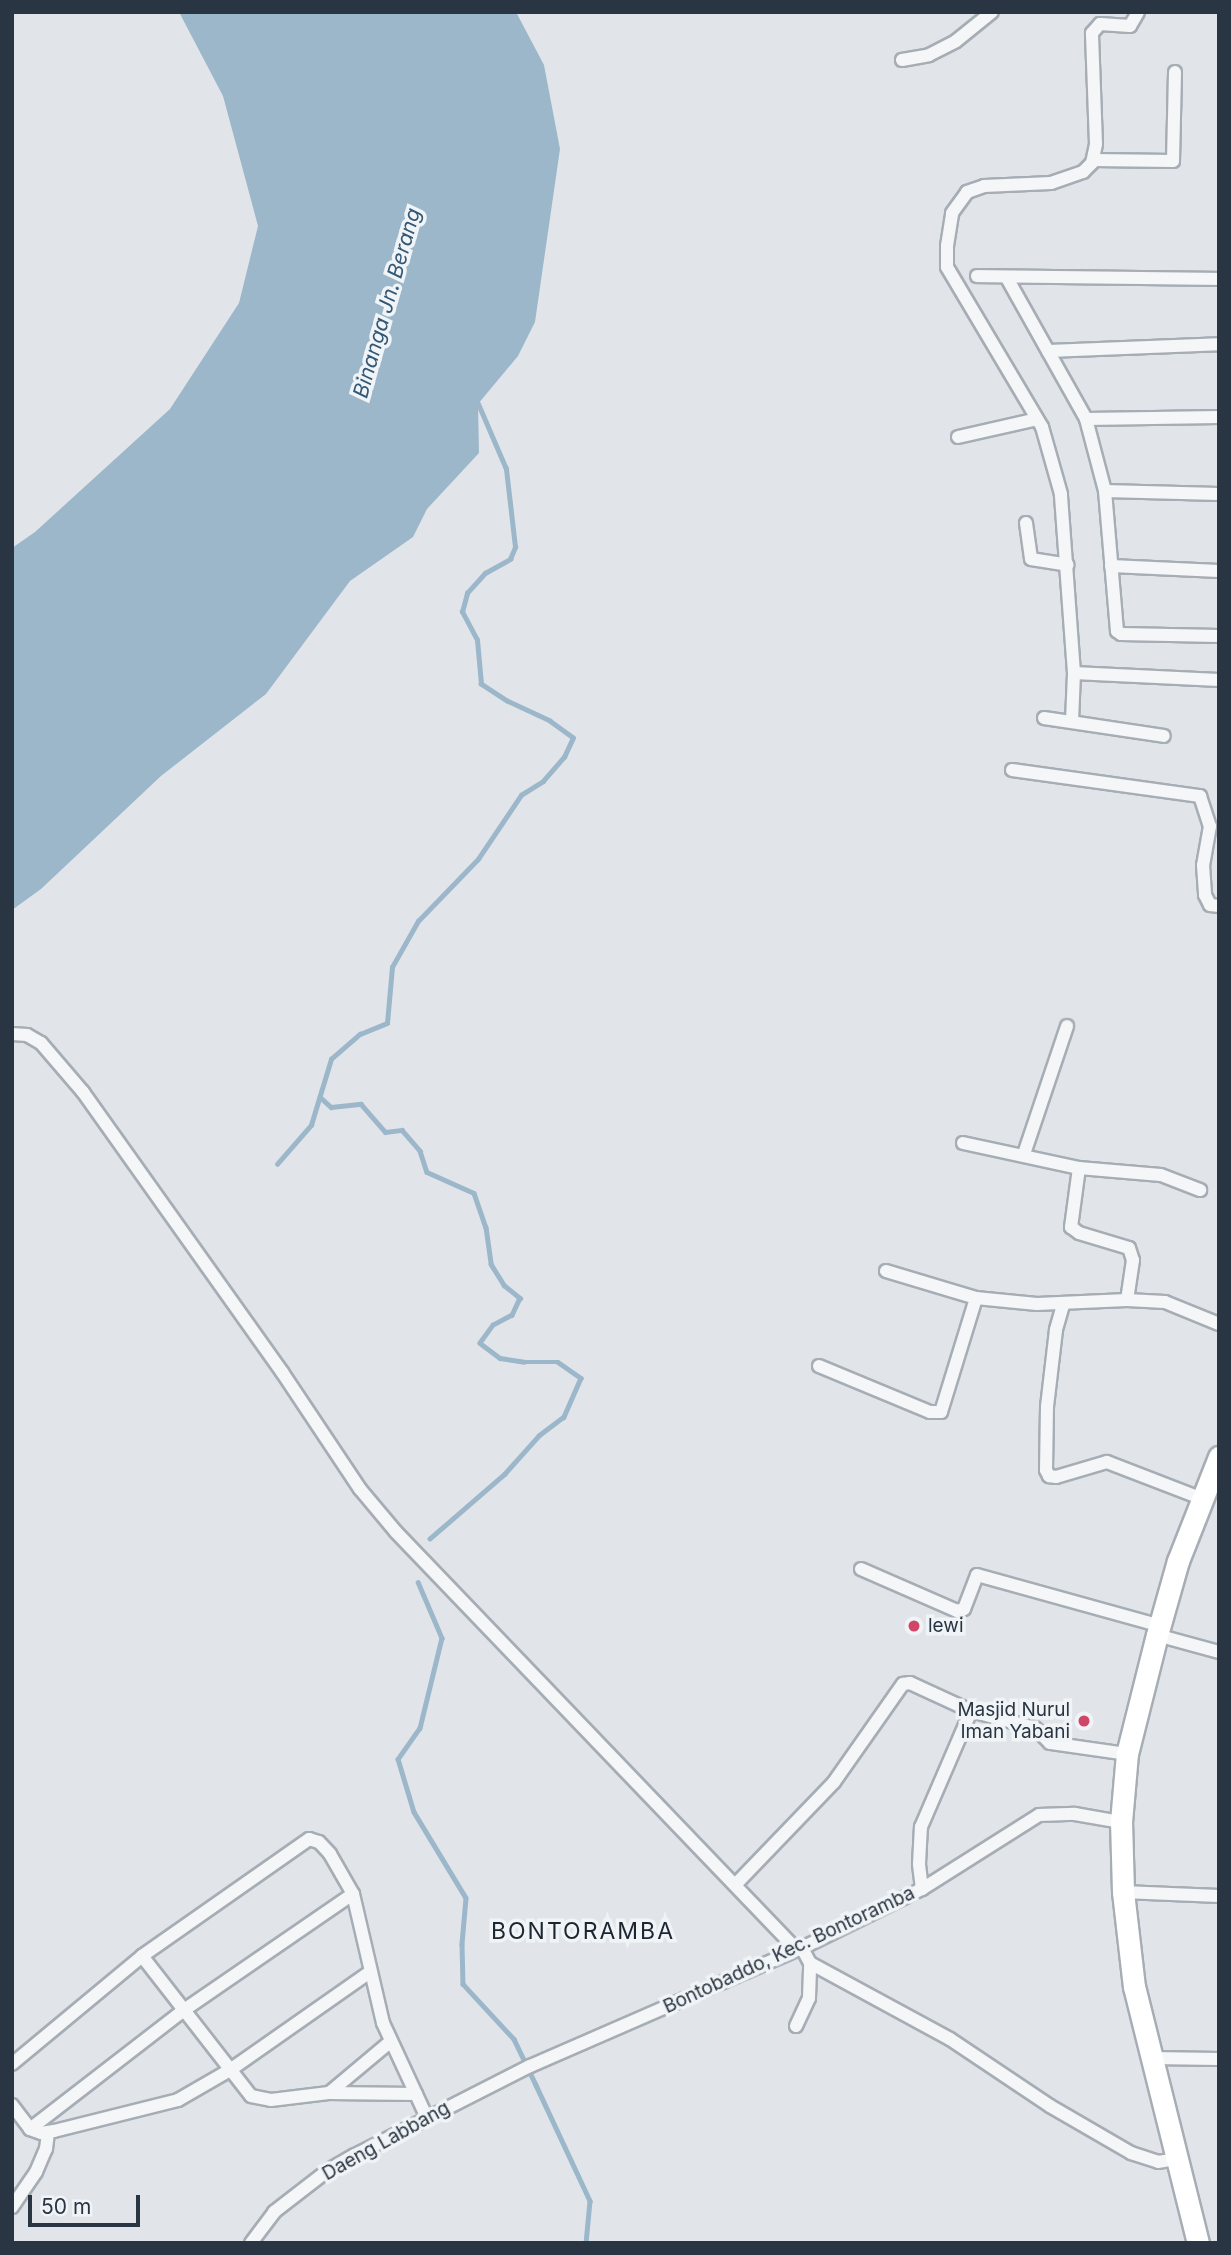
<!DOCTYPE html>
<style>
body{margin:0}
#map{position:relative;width:1231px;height:2255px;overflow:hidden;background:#e1e5ea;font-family:Inter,sans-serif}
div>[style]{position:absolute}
.water>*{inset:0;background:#9cb7ca}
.stream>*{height:4.5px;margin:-2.25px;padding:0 2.25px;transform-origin:2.25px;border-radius:2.25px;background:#9cb7ca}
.roads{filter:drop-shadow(2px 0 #a6adb4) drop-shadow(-2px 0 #a6adb4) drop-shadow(0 2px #a6adb4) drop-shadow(0 -2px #a6adb4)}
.minor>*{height:12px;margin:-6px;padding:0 6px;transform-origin:6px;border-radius:6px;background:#f4f6f8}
.primary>*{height:21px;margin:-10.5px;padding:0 10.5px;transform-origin:10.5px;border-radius:10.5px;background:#fff}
.dots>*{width:19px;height:19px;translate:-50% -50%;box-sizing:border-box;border:4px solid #f1f4f7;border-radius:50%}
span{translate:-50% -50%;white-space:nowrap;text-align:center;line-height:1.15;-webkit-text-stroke:7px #f1f4f7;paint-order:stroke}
.poi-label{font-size:19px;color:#293542}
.left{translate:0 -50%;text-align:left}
.right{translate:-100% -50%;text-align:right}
.street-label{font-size:19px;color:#293542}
.water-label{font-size:21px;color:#335876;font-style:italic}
.quarter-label{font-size:23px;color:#1b2632;letter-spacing:2px}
.frame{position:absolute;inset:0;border:14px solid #293542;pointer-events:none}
.scale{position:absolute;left:28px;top:2195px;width:112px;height:32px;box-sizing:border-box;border:4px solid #293542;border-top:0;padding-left:9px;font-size:21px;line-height:24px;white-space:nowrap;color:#293542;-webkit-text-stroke:5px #f1f4f7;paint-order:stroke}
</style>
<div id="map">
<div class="water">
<div style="clip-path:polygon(179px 12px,516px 12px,544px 65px,560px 149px,535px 322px,518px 356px,478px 404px,479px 453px,427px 509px,413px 537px,350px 581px,266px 694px,161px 776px,41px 889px,12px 910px,12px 548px,35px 532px,170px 409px,239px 303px,258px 226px,223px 96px)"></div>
</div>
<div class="stream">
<div style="left:320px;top:1097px;width:15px;rotate:42deg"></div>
<div style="left:331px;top:1107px;width:30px;rotate:-6deg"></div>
<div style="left:361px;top:1104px;width:37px;rotate:49deg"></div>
<div style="left:385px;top:1132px;width:17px;rotate:-7deg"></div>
<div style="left:402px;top:1130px;width:28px;rotate:49deg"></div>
<div style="left:420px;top:1151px;width:22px;rotate:72deg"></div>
<div style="left:427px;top:1172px;width:51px;rotate:24.1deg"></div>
<div style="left:474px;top:1193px;width:36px;rotate:71deg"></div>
<div style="left:486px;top:1227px;width:37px;rotate:82deg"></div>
<div style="left:491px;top:1264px;width:25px;rotate:58deg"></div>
<div style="left:504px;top:1285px;width:21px;rotate:39deg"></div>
<div style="left:520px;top:1298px;width:19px;rotate:115deg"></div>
<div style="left:512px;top:1315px;width:21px;rotate:152deg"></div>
<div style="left:493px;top:1325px;width:22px;rotate:126deg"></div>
<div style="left:480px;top:1343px;width:25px;rotate:37deg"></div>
<div style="left:500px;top:1358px;width:24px;rotate:9deg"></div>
<div style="left:524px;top:1362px;width:34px"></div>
<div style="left:558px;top:1362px;width:28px;rotate:35deg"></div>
<div style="left:581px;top:1378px;width:43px;rotate:113.6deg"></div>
<div style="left:564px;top:1417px;width:31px;rotate:143deg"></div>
<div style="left:539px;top:1436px;width:51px;rotate:131.8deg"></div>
<div style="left:505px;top:1474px;width:99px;rotate:139.1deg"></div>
<div style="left:277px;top:1164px;width:52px;rotate:-48.9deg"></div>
<div style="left:311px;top:1125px;width:69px;rotate:-73.1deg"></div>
<div style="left:331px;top:1059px;width:38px;rotate:-41deg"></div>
<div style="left:360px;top:1034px;width:29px;rotate:-22deg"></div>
<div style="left:387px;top:1023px;width:56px;rotate:-84.9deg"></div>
<div style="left:392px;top:967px;width:53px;rotate:-60.5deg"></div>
<div style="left:418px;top:921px;width:86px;rotate:-45.9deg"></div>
<div style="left:478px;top:859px;width:77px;rotate:-56.1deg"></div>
<div style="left:521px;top:795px;width:26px;rotate:-32deg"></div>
<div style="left:543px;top:781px;width:32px;rotate:-49deg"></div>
<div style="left:564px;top:757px;width:21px;rotate:-65deg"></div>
<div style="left:573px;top:738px;width:29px;rotate:-144deg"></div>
<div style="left:550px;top:721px;width:47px;rotate:-155.1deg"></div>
<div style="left:507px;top:701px;width:31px;rotate:-147deg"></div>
<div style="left:481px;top:684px;width:44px;rotate:-95.2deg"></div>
<div style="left:477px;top:640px;width:32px;rotate:-118deg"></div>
<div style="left:462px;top:612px;width:20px;rotate:-75deg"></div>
<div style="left:467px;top:593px;width:27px;rotate:-48deg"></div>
<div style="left:485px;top:573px;width:29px;rotate:-29deg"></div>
<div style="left:510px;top:559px;width:13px;rotate:-67deg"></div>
<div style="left:515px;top:547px;width:79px;rotate:-96.6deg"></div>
<div style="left:506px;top:469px;width:71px;rotate:-113.3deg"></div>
<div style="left:418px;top:1582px;width:61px;rotate:66.8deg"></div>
<div style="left:442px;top:1638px;width:93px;rotate:103.7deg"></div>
<div style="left:420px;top:1728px;width:38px;rotate:125deg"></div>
<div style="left:398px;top:1759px;width:55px;rotate:73.2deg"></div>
<div style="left:414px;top:1812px;width:100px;rotate:58.8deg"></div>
<div style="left:466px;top:1898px;width:46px;rotate:95deg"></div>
<div style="left:462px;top:1944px;width:40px;rotate:88.6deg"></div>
<div style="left:463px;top:1984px;width:75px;rotate:47.2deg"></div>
<div style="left:514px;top:2039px;width:51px;rotate:64.4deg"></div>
<div style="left:536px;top:2085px;width:128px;rotate:65deg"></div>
<div style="left:590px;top:2201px;width:42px;rotate:95.4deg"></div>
</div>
<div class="roads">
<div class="minor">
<div style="left:902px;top:60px;width:27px;rotate:-10deg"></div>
<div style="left:929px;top:55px;width:30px;rotate:-27deg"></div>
<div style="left:956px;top:41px;width:46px;rotate:-38.9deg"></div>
<div style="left:1093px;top:160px;width:80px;rotate:0.7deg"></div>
<div style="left:1173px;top:161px;width:89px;rotate:-88.7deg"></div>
<div style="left:977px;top:276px;width:242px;rotate:0.7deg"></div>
<div style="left:1007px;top:278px;width:162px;rotate:60.7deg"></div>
<div style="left:1086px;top:419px;width:74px;rotate:75.2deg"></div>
<div style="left:1105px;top:491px;width:141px;rotate:85.1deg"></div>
<div style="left:1117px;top:631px;width:5px;rotate:37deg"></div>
<div style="left:1121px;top:634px;width:98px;rotate:1.2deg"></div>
<div style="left:1048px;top:351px;width:171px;rotate:-2.3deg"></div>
<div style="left:1086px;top:419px;width:133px;rotate:-0.9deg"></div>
<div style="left:958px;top:437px;width:81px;rotate:-12.8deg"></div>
<div style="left:1105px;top:491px;width:114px;rotate:1.5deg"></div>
<div style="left:1026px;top:523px;width:36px;rotate:82deg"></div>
<div style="left:1031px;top:559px;width:37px;rotate:9deg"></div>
<div style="left:1111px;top:566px;width:108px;rotate:2.7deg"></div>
<div style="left:1074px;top:673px;width:145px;rotate:2.8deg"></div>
<div style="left:1044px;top:718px;width:121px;rotate:8.5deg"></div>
<div style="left:1072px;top:721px;width:48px;rotate:-87.6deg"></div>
<div style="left:1074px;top:673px;width:179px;rotate:-94.2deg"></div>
<div style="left:1061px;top:494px;width:70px;rotate:-105.8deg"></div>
<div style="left:1042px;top:427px;width:186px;rotate:-120.7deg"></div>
<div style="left:947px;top:267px;width:21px;rotate:-90deg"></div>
<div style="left:947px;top:246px;width:33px;rotate:-81deg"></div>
<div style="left:952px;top:213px;width:26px;rotate:-54deg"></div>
<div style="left:967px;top:192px;width:18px;rotate:-19deg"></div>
<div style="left:984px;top:186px;width:67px;rotate:-2.6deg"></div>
<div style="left:1051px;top:183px;width:34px;rotate:-19deg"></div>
<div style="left:1083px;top:172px;width:13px;rotate:-45deg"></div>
<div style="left:1092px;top:163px;width:19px;rotate:-78deg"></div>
<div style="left:1096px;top:144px;width:111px;rotate:-92.1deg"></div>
<div style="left:1092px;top:33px;width:12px;rotate:-48deg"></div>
<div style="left:1100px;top:24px;width:30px;rotate:4deg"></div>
<div style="left:1130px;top:26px;width:16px;rotate:-60deg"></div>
<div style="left:1012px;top:770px;width:190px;rotate:7.9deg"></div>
<div style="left:1200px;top:796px;width:32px;rotate:72deg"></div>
<div style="left:1210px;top:826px;width:40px;rotate:100deg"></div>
<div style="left:1203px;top:865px;width:30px;rotate:86deg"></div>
<div style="left:1205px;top:895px;width:11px;rotate:63deg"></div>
<div style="left:1210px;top:905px;width:9px;rotate:6deg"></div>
<div style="left:12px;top:1034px;width:15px;rotate:4deg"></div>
<div style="left:27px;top:1035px;width:16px;rotate:30deg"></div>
<div style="left:41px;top:1043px;width:65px;rotate:49.4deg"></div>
<div style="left:83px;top:1092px;width:344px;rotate:54.6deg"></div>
<div style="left:282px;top:1372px;width:141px;rotate:56.3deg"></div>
<div style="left:360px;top:1489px;width:56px;rotate:50.1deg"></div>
<div style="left:396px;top:1532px;width:579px;rotate:46.19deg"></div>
<div style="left:963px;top:1143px;width:119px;rotate:12.2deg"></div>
<div style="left:1079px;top:1168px;width:60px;rotate:97.7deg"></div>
<div style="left:1071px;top:1227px;width:10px;rotate:37deg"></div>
<div style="left:1079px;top:1233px;width:52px;rotate:16.7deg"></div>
<div style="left:1129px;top:1248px;width:13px;rotate:72deg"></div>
<div style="left:1133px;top:1260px;width:40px;rotate:98.5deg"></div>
<div style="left:1024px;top:1154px;width:135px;rotate:-71.4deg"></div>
<div style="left:1079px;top:1168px;width:82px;rotate:4.9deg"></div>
<div style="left:1161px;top:1175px;width:42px;rotate:21deg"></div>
<div style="left:886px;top:1271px;width:94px;rotate:16.7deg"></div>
<div style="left:976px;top:1298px;width:61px;rotate:5.6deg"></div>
<div style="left:1037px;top:1304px;width:90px;rotate:-2.5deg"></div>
<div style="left:1127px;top:1300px;width:38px;rotate:3deg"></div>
<div style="left:1165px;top:1302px;width:58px;rotate:22.2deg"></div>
<div style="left:1063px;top:1305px;width:26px;rotate:106deg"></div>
<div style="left:1056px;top:1330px;width:78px;rotate:96.7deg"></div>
<div style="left:1047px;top:1407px;width:63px;rotate:90.9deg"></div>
<div style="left:1046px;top:1470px;width:7px;rotate:63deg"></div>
<div style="left:1049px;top:1476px;width:7px;rotate:8deg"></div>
<div style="left:1056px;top:1477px;width:53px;rotate:-16.4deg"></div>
<div style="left:1107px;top:1462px;width:103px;rotate:21.1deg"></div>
<div style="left:819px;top:1366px;width:120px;rotate:22.5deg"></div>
<div style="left:930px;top:1412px;width:11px"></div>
<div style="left:941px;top:1412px;width:119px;rotate:-72.9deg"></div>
<div style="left:861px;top:1569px;width:105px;rotate:23.6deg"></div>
<div style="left:957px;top:1611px;width:7px;rotate:-16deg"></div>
<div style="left:964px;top:1609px;width:36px;rotate:-69deg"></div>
<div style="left:977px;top:1575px;width:191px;rotate:15.5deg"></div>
<div style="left:1157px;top:1635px;width:64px;rotate:15.3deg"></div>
<div style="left:736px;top:1884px;width:141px;rotate:-46.1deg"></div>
<div style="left:834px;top:1782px;width:120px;rotate:-54.9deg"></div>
<div style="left:903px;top:1684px;width:7px;rotate:-8deg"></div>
<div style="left:910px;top:1683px;width:67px;rotate:24.7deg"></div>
<div style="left:922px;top:1889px;width:25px;rotate:-97deg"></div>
<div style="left:919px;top:1864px;width:37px;rotate:-87deg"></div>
<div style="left:921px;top:1827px;width:126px;rotate:-66.7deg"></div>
<div style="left:971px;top:1711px;width:66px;rotate:14.9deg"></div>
<div style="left:1035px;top:1728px;width:21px;rotate:45deg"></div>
<div style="left:1050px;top:1743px;width:78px;rotate:8.1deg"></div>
<div style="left:1123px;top:1892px;width:96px;rotate:2.4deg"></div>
<div style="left:802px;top:1948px;width:17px;rotate:62deg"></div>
<div style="left:810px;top:1963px;width:159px;rotate:28.5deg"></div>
<div style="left:950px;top:2039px;width:120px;rotate:33.8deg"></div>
<div style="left:1050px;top:2106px;width:94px;rotate:30.1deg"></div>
<div style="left:1131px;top:2153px;width:28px;rotate:18deg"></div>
<div style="left:1158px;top:2162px;width:18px;rotate:-9deg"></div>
<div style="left:142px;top:1956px;width:177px;rotate:52.1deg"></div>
<div style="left:251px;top:2096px;width:20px;rotate:11deg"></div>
<div style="left:271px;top:2100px;width:58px;rotate:-6.9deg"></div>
<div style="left:329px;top:2093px;width:87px;rotate:0.7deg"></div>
<div style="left:796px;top:2026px;width:31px;rotate:-65deg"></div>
<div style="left:809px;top:1998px;width:35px;rotate:-88deg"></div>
<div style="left:1152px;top:2058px;width:67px;rotate:0.9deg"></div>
<div style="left:12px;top:2064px;width:169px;rotate:-39.7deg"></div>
<div style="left:142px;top:1956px;width:204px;rotate:-35deg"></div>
<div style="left:309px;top:1839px;width:10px;rotate:17deg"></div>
<div style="left:319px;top:1842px;width:16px;rotate:47deg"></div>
<div style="left:330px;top:1854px;width:46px;rotate:60.1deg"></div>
<div style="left:353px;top:1894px;width:132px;rotate:76.9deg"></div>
<div style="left:383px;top:2023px;width:105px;rotate:65.1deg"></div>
<div style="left:329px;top:2093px;width:80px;rotate:-39.9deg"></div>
<div style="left:12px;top:2105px;width:30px;rotate:53deg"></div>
<div style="left:30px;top:2129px;width:195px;rotate:-37.7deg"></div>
<div style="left:184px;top:2010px;width:205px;rotate:-34.5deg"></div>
<div style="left:30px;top:2129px;width:12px;rotate:20deg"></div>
<div style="left:41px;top:2133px;width:13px;rotate:-9deg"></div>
<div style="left:54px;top:2131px;width:128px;rotate:-14deg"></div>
<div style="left:178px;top:2100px;width:60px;rotate:-30deg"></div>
<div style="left:230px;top:2070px;width:171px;rotate:-35deg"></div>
<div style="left:12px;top:2207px;width:42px;rotate:-55.6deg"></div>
<div style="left:36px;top:2172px;width:25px;rotate:-67deg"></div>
<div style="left:46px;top:2149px;width:17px;rotate:-83deg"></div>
<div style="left:251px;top:2243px;width:39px;rotate:-53deg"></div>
<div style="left:274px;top:2212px;width:67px;rotate:-37.7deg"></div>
<div style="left:327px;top:2171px;width:32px;rotate:-30deg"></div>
<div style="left:355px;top:2155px;width:196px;rotate:-27deg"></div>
<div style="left:530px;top:2066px;width:296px;rotate:-23.5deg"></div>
<div style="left:802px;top:1948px;width:134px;rotate:-26.2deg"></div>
<div style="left:922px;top:1889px;width:138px;rotate:-32.3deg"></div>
<div style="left:1039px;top:1815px;width:36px;rotate:-2deg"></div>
<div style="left:1075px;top:1814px;width:47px;rotate:9.9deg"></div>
</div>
<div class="primary">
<div style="left:1198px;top:2243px;width:264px;rotate:-104deg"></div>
<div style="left:1134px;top:1987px;width:96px;rotate:-96.6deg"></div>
<div style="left:1123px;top:1892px;width:70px;rotate:-91.6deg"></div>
<div style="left:1121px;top:1822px;width:68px;rotate:-85deg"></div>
<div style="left:1127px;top:1754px;width:123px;rotate:-75.9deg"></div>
<div style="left:1157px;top:1635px;width:77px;rotate:-74.2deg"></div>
<div style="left:1178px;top:1561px;width:112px;rotate:-68.5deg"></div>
</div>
</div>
<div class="dots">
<div style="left:914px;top:1626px;background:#cf4668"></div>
<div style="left:1084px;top:1721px;background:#cf4668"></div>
</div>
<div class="poi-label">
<span class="left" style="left:928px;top:1626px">lewi</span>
<span class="right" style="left:1070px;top:1721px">Masjid Nurul<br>Iman Yabani</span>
</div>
<div class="street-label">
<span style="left:789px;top:1950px;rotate:-25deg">Bontobaddo, Kec. Bontoramba</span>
<span style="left:386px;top:2141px;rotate:-29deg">Daeng Labbang</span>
</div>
<div class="water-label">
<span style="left:387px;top:303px;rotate:-74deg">Binanga Jn. Berang</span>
</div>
<div class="quarter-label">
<span style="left:583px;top:1931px">BONTORAMBA</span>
</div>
<div class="frame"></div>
<div class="scale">50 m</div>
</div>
